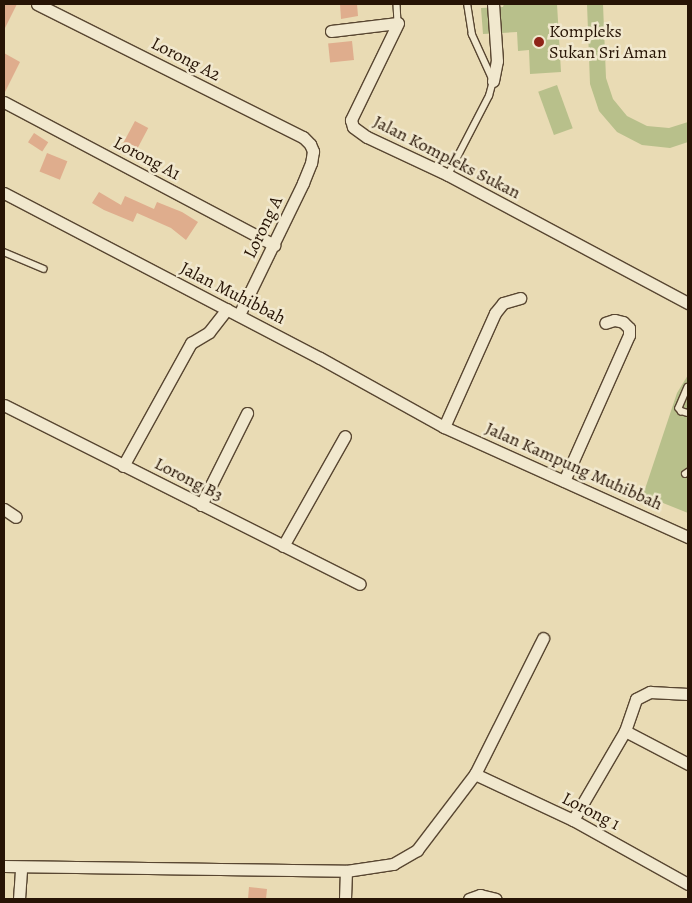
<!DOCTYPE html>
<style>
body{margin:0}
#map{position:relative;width:692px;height:903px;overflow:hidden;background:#e9dbb4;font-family:Alegreya,serif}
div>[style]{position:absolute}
.green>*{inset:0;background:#b8c08b;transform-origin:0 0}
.building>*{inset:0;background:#dfad8d;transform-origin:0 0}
.roads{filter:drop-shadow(1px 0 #584631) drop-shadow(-1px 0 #584631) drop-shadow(0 1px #584631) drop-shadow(0 -1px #584631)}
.service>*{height:5.5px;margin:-2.75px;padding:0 2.75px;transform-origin:2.75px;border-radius:2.75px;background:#f1e8ce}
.minor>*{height:11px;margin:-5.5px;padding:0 5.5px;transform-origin:5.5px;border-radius:5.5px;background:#f1e8ce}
.dots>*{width:14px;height:14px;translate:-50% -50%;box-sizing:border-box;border:2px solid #f1e8ce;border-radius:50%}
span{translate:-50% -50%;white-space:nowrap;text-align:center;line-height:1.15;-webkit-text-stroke:5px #f1e8ce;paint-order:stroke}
.poi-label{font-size:18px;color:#271405}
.left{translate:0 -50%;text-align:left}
.street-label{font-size:18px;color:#271405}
.frame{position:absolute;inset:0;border:5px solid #271405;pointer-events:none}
</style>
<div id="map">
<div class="green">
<div style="clip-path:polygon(504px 4px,557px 4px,561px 72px,530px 74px,529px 50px,518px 51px,517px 32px,483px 34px,481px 8px,503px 7px)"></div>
<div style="clip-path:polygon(587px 4px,603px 4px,606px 78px,613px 99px,627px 116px,647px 126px,669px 128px,688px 122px,688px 142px,670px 148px,642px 145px,617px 132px,599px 111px,590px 84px)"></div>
<div style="left:557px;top:85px;width:46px;height:20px;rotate:70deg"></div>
<div style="clip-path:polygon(688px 375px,688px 513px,643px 495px,677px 393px)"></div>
</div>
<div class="building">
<div style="clip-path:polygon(4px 4px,17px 4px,4px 30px)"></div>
<div style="clip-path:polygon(340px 4px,357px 4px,358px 16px,341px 19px)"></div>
<div style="left:352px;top:41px;width:19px;height:24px;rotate:84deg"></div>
<div style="clip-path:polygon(4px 53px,20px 62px,4px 94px)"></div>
<div style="left:135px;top:121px;width:15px;height:27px;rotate:28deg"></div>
<div style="left:34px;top:133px;width:17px;height:11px;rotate:33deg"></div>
<div style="left:47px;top:153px;width:22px;height:20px;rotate:22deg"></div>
<div style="clip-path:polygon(99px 192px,121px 205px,125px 196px,154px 209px,157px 202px,182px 212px,198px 222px,186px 240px,171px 228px,137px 213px,133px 222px,104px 210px,92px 203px)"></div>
<div style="clip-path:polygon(249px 887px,267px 889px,266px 899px,248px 899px)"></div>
</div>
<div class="roads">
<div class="service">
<div style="left:397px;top:4px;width:19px;rotate:87deg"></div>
<div style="left:448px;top:175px;width:89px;rotate:-62.6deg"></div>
<div style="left:489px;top:96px;width:16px;rotate:-75deg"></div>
<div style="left:493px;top:81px;width:51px;rotate:-114.5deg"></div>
<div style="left:472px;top:35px;width:31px;rotate:-99deg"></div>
<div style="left:4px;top:252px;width:43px;rotate:23deg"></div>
<div style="left:688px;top:387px;width:23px;rotate:113deg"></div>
<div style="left:679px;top:408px;width:4px;rotate:56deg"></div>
<div style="left:681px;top:411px;width:7px;rotate:16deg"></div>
<div style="left:685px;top:474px;width:4px;rotate:-34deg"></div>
</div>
<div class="minor">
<div style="left:37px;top:4px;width:297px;rotate:26.6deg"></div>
<div style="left:303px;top:137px;width:10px;rotate:45deg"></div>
<div style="left:310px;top:144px;width:8px;rotate:67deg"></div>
<div style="left:313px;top:151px;width:12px;rotate:99deg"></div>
<div style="left:311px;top:163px;width:22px;rotate:112deg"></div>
<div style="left:303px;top:183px;width:147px;rotate:115.9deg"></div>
<div style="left:331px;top:31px;width:67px;rotate:-6.8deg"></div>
<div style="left:398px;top:23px;width:108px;rotate:115.9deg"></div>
<div style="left:351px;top:120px;width:7px;rotate:74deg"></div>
<div style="left:353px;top:127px;width:17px;rotate:36deg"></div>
<div style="left:367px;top:137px;width:89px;rotate:25.1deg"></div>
<div style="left:448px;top:175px;width:272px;rotate:28.1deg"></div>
<div style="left:493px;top:81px;width:20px;rotate:-79deg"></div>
<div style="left:497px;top:61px;width:57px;rotate:-94deg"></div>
<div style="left:4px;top:102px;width:306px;rotate:27.9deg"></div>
<div style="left:4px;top:193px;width:356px;rotate:27.6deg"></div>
<div style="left:320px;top:358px;width:142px;rotate:29.1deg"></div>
<div style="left:444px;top:427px;width:268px;rotate:24.3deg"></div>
<div style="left:4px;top:405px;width:398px;rotate:26.7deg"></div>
<div style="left:444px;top:427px;width:125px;rotate:-65.9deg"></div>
<div style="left:495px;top:313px;width:13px;rotate:-51deg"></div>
<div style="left:503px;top:303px;width:18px;rotate:-16deg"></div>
<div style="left:123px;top:466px;width:141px;rotate:-61.1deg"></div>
<div style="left:191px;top:343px;width:21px;rotate:-31deg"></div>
<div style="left:209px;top:332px;width:29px;rotate:-52deg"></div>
<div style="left:564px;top:481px;width:160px;rotate:-66deg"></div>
<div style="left:629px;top:335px;width:7px;rotate:-90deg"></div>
<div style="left:629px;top:328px;width:8px;rotate:-135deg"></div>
<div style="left:623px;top:322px;width:9px;rotate:-167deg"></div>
<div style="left:614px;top:320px;width:9px;rotate:162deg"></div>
<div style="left:201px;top:505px;width:103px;rotate:-63.4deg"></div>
<div style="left:4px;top:509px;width:14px;rotate:34deg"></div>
<div style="left:283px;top:546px;width:126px;rotate:-60.6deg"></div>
<div style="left:625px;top:731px;width:71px;rotate:27.6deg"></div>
<div style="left:475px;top:774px;width:108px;rotate:25.1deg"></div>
<div style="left:573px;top:820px;width:132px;rotate:29.1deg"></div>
<div style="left:573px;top:820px;width:103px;rotate:-59.7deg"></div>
<div style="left:625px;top:731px;width:34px;rotate:-71deg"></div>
<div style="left:636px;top:699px;width:16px;rotate:-27deg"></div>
<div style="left:650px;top:692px;width:38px;rotate:3deg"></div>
<div style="left:4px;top:866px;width:342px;rotate:0.8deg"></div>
<div style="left:346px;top:871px;width:48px;rotate:-8.5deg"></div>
<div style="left:393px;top:864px;width:28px;rotate:-30deg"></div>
<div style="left:417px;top:850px;width:96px;rotate:-52.7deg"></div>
<div style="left:475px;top:774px;width:152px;rotate:-63.4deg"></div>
<div style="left:19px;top:899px;width:32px;rotate:-86deg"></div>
<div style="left:345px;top:899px;width:28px;rotate:-88deg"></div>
<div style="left:469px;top:899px;width:12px;rotate:-20deg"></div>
<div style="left:480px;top:895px;width:16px;rotate:14deg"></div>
</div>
</div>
<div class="dots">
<div style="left:539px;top:42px;background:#8f2418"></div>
</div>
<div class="poi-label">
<span class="left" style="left:549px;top:42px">Kompleks<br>Sukan Sri Aman</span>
</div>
<div class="street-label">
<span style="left:186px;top:59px;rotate:27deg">Lorong A2</span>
<span style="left:447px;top:157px;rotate:27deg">Jalan Kompleks Sukan</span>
<span style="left:147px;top:158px;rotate:28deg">Lorong A1</span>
<span style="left:263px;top:227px;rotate:-64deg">Lorong A</span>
<span style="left:233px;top:293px;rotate:27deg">Jalan Muhibbah</span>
<span style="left:574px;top:466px;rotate:24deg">Jalan Kampung Muhibbah</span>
<span style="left:189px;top:479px;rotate:27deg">Lorong B3</span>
<span style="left:591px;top:811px;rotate:27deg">Lorong 1</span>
</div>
<div class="frame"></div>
</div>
